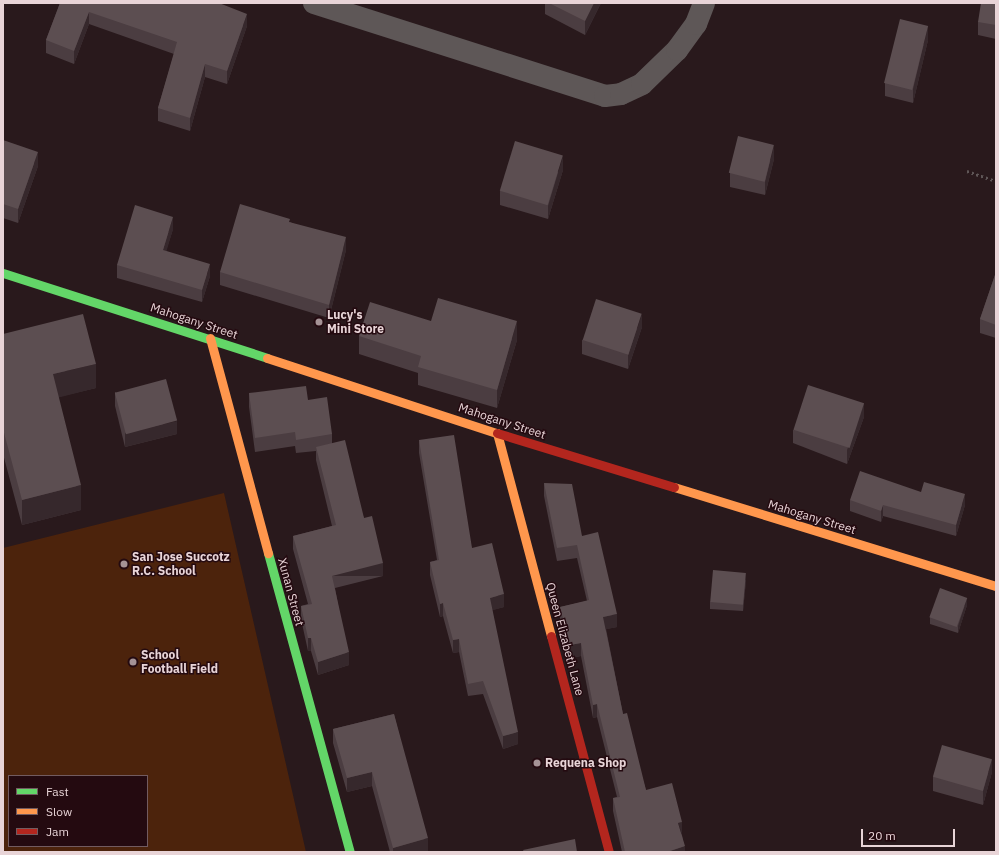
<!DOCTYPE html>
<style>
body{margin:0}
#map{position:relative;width:999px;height:855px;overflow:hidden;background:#29191c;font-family:"IBM Plex Sans",sans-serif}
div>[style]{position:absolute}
.green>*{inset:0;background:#4c230c}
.path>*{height:2.5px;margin-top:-1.25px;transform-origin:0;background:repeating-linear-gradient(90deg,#5f5657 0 2px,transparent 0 5px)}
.street>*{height:22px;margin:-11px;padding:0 11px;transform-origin:11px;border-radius:11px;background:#5e5757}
.fast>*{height:9px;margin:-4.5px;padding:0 4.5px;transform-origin:4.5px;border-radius:4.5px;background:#63d668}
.slow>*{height:9px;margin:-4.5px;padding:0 4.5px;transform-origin:4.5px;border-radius:4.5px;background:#ff974d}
.jam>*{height:9px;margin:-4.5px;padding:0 4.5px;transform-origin:4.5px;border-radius:4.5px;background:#b3261e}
.wall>*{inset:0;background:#4b3d41}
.shaded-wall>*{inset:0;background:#36282c;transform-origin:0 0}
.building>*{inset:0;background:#5c4e51;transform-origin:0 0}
.dots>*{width:11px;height:11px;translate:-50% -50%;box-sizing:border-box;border:2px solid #240a10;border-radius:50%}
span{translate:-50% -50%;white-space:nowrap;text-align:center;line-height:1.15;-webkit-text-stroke:3px #240a10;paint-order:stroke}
.poi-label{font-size:12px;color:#e8d4d7;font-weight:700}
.left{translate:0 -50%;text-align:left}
.street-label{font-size:12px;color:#e8d4d7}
.frame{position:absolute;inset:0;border:4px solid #e8d4d7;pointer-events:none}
.legend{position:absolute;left:8px;top:775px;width:140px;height:72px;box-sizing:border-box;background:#240a10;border:1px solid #725b60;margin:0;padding:5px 7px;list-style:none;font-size:12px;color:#e8d4d7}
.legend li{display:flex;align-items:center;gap:8px;height:20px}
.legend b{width:20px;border:1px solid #725b60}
.scale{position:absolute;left:861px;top:829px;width:94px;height:18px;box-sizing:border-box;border:2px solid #e8d4d7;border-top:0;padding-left:5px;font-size:12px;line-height:14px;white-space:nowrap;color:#e8d4d7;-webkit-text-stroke:3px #240a10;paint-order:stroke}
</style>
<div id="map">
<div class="green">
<div style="clip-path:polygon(evenodd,224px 493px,306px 852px,3px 852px,3px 548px,224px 493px,9px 776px,147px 776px,147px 846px,9px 846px,9px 776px)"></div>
</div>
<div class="path">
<div style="left:967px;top:171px;width:31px;rotate:19deg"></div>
</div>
<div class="street">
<div style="left:314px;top:3px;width:305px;rotate:17.7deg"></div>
<div style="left:605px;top:96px;width:16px;rotate:-7deg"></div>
<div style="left:621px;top:94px;width:23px;rotate:-25deg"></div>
<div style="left:642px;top:84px;width:49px;rotate:-44.2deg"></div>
<div style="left:677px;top:50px;width:32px;rotate:-54deg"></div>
<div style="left:696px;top:24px;width:22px;rotate:-69deg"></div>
</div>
<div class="fast">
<div style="left:3px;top:273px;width:277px;rotate:17.8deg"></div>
<div style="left:268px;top:553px;width:310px;rotate:74.7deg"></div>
</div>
<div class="slow">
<div style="left:210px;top:338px;width:223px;rotate:74.9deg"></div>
<div style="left:267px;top:358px;width:242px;rotate:18.1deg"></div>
<div style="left:497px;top:433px;width:210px;rotate:75.1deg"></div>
<div style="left:674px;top:487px;width:337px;rotate:17.1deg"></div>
</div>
<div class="jam">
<div style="left:497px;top:433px;width:185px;rotate:17deg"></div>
<div style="left:551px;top:636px;width:224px;rotate:75deg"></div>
</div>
<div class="wall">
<div style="clip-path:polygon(60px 3px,247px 26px,227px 84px,205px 77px,190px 131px,158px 121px,158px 108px,174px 54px,89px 24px,74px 64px,46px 53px,46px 40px)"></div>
<div style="clip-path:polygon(545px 3px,601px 3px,585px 35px,545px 14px)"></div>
<div style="clip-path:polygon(996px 3px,996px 39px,978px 35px,978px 22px)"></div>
<div style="clip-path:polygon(928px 40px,913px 103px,885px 96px,885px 83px)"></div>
<div style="clip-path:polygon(3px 140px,38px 166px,18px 223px,3px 218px)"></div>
<div style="clip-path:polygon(774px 159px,765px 195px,730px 187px,730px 173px)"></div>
<div style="clip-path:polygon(563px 170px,548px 219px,500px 205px,500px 191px)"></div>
<div style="clip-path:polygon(290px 222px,346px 250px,329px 318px,220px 285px,220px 272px)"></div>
<div style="clip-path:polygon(173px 229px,166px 251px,210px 276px,202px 302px,117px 278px,117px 265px)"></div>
<div style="clip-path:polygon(996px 272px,996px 338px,980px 333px,980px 319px)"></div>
<div style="clip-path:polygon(431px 321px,517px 340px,497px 408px,418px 385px,418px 373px,359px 354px,359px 336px)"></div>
<div style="clip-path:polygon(642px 327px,628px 369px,582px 354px,582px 340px)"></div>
<div style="clip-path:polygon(3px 334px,96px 388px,58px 397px,81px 510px,22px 525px,3px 454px)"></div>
<div style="clip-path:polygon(996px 340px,996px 357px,995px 357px,995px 343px)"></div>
<div style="clip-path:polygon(115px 392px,177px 434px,125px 447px,115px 406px)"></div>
<div style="clip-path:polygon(249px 393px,308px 400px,332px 434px,332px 443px,364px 518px,383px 576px,335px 588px,349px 665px,318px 675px,311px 651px,308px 651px,301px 619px,301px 606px,308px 604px,293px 549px,293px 536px,332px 526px,316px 460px,316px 451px,296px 453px,295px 446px,255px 452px,249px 407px)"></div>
<div style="clip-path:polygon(864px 417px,847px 464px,793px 443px,793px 430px)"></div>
<div style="clip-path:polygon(419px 440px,472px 548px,504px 607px,492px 610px,518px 744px,503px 749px,483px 694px,468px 696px,459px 652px,453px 653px,443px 616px,440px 617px,430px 575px,430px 562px,437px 560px,419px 453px)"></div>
<div style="clip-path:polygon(544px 483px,582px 536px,617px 627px,606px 629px,623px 714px,646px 790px,682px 835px,685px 852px,622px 852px,613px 811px,613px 798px,617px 797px,597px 717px,593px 718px,581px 656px,570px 658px,560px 620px,560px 607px,587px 601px,577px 558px,557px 561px,544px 496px)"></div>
<div style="clip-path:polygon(921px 492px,965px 505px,956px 536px,883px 516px,881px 522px,850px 511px,850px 500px)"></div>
<div style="clip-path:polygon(746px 580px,743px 611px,710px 609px,710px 602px)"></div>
<div style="clip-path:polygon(967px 605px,958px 633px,930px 624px,930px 617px)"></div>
<div style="clip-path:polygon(394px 714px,428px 852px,390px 852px,372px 786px,347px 792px,333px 743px,333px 729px)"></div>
<div style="clip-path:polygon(992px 772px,983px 805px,933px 791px,933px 777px)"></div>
</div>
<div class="shaded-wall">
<div style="clip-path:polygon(594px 3px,601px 3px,585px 35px,585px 21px)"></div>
<div style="clip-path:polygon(89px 12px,89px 24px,74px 64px,74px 51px)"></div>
<div style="clip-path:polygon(247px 14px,247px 26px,227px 84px,227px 71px)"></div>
<div style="clip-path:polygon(928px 26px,928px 40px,913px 103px,913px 89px)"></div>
<div style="clip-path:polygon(205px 64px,205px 77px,190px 131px,190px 118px)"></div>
<div style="clip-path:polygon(774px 145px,774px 159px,765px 195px,765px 182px)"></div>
<div style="clip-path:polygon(38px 152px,38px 166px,18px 223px,18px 209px)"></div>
<div style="clip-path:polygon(563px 156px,563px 170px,548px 219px,548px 206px)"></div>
<div style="clip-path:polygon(173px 217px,173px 229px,163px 263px,163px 250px)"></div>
<div style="clip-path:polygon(346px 237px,346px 250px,329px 318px,329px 305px)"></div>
<div style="clip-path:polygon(210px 264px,210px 276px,202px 302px,202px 290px)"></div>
<div style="clip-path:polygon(642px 314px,642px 327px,628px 369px,628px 355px)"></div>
<div style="clip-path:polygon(517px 321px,517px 340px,497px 408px,497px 390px)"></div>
<div style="clip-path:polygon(96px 364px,96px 388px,53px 399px,53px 374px)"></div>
<div style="clip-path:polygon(864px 403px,864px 417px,847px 464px,847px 450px)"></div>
<div style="clip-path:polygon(177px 421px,177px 434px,125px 447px,125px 433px)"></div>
<div style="clip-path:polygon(81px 485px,81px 510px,22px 525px,22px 500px)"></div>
<div style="clip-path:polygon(965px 494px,965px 505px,956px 536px,956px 525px)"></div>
<div style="clip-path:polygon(883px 505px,883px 516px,881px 522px,881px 511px)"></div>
<div style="left:383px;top:563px;width:13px;height:53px;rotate:90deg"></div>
<div style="clip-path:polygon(746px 573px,746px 580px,743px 611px,743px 604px)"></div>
<div style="clip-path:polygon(504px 594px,504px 607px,490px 611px,490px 598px)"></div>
<div style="clip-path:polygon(967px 598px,967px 605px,958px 633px,958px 626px)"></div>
<div style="clip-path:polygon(443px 603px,443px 616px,440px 617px,440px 604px)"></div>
<div style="clip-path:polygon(617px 614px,617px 627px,603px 630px,603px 617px)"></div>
<div style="left:308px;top:638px;width:3px;height:13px"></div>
<div style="clip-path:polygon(459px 639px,459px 652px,453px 653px,453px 640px)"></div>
<div style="clip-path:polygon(581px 643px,581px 656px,570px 658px,570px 645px)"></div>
<div style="clip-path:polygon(349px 652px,349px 665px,318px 675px,318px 662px)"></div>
<div style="clip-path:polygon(597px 704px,597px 717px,593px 718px,593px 705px)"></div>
<div style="clip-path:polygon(518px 732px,518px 744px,503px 749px,503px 736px)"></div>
<div style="clip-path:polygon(992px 759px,992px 772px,983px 805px,983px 791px)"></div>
<div style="clip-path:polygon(372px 772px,372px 786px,347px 792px,347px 778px)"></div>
<div style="clip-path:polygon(682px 822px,682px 835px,678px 823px)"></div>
<div style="clip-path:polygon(428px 838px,428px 852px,393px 852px,393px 848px)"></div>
<div style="clip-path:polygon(685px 846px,685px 852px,667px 852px)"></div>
</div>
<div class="building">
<div style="clip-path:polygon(60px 3px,219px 3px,247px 14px,227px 71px,205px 64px,190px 118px,158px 108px,177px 42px,89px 12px,74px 51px,46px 40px)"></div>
<div style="clip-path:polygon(549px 3px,594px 3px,585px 21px)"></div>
<div style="clip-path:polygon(981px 3px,996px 3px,996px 25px,978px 22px)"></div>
<div style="left:900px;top:19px;width:29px;height:66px;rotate:14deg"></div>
<div style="left:738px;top:136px;width:37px;height:38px;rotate:14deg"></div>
<div style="clip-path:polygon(3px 140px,38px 152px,18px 209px,3px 204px)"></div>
<div style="left:515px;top:141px;width:50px;height:52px;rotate:17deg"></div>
<div style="clip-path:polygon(240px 204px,290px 219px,289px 222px,346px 237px,329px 305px,220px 272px)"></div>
<div style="clip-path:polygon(135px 205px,173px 217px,163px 250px,210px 264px,202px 290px,117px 265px)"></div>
<div style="clip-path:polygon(996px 272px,996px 325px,980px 319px)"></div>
<div style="clip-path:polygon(438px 298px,517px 321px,497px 390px,418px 367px,421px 356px,359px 336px,370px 302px,431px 321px)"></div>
<div style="left:596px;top:299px;width:48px;height:43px;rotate:18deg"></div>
<div style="clip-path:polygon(83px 314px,96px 364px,53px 374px,81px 485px,22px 500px,3px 429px,3px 334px)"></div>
<div style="left:166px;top:379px;width:43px;height:53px;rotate:75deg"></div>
<div style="left:808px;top:385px;width:59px;height:47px;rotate:18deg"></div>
<div style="clip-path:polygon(306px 386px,308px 400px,327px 397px,332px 434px,296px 440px,295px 432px,255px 438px,249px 393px)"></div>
<div style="clip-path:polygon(454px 435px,472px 548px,492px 543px,504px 594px,490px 598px,518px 732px,503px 736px,483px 681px,468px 684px,459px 639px,453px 640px,443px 603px,440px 604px,430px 562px,439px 560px,419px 440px)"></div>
<div style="clip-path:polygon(345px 440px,364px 518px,372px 516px,383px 563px,332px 576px,349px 652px,318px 662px,311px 638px,308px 638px,301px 606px,312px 604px,293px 536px,336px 525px,316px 447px)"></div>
<div style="clip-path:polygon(860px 471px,921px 492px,924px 482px,965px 494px,956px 525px,883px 505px,881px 511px,850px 500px)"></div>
<div style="clip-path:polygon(544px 483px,572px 484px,582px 536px,598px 532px,617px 614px,603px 617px,623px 714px,627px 713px,646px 790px,672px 783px,682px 822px,678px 823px,685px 846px,667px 852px,625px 852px,613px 798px,620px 797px,597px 704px,593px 705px,581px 643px,570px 645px,560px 607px,589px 600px,577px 545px,557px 548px)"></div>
<div style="left:713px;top:570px;width:33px;height:32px;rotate:5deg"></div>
<div style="left:940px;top:588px;width:29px;height:31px;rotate:20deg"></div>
<div style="clip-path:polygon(394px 714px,428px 838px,393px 848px,372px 772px,347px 778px,333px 729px)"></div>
<div style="left:942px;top:745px;width:52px;height:33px;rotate:16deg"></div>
<div style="clip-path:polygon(575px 839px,577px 852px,524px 852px,523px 850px)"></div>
</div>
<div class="dots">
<div style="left:319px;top:322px;background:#a59396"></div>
<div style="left:124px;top:564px;background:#a59396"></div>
<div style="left:133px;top:662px;background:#a59396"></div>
<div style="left:537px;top:763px;background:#a59396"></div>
</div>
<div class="poi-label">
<span class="left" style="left:327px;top:322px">Lucy's<br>Mini Store</span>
<span class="left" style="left:132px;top:564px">San Jose Succotz<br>R.C. School</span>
<span class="left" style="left:141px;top:662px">School<br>Football Field</span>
<span class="left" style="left:545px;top:763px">Requena Shop</span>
</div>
<div class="street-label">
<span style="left:194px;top:321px;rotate:18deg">Mahogany Street</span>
<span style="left:502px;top:421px;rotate:18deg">Mahogany Street</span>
<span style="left:812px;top:517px;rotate:17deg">Mahogany Street</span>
<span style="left:291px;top:592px;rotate:75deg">Xunan Street</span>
<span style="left:565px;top:639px;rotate:75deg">Queen Elizabeth Lane</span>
</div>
<div class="frame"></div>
<ul class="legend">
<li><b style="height:5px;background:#63d668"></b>Fast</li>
<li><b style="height:5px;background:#ff974d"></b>Slow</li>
<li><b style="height:5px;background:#b3261e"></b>Jam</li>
</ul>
<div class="scale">20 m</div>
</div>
